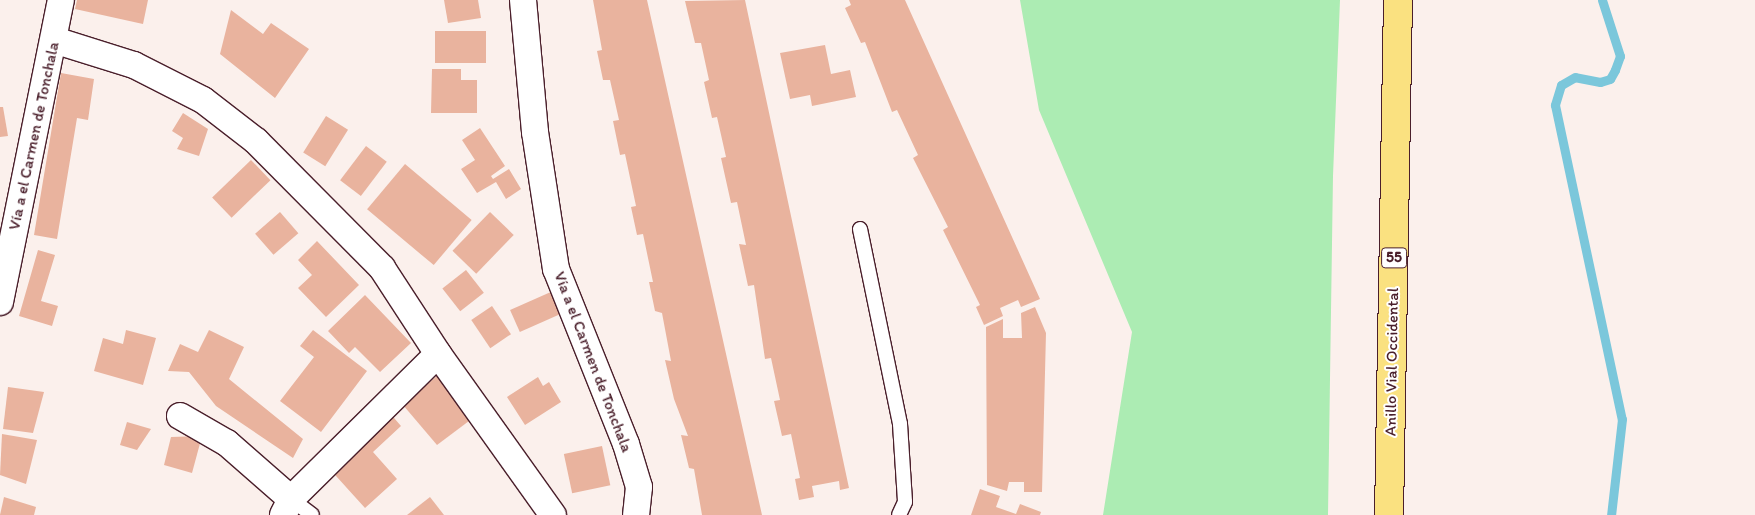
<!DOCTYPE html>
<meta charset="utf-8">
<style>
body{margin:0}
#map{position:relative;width:1755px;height:515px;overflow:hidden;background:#fbf0ec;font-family:Itim,sans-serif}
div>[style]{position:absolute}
.green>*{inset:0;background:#acecb3}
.stream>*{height:9px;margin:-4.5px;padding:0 4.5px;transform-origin:4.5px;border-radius:4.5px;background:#7bc7db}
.building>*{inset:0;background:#e9b39e;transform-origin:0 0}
.roads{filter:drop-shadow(1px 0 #4a1f2b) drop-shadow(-1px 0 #4a1f2b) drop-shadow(0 1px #4a1f2b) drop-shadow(0 -1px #4a1f2b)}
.lane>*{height:14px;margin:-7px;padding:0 7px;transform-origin:7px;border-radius:7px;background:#fff}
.street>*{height:26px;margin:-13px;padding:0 13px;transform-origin:13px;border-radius:13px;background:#fff}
.highway>*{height:28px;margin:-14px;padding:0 14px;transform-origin:14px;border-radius:14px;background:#fae180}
span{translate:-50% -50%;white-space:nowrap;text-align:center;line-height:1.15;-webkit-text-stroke:4px #fff;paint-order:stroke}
.shield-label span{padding:1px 4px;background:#fff;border:1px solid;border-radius:4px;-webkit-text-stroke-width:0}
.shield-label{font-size:15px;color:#4a1f2b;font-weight:700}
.street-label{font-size:16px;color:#4a1f2b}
</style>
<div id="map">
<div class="green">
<div style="clip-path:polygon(1020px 0,1340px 0,1333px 176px,1328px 515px,1103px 515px,1132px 332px,1039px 110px)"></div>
</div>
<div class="stream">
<div style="left:1602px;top:0;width:59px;rotate:72.2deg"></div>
<div style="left:1620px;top:56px;width:15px;rotate:110deg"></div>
<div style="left:1615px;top:70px;width:10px;rotate:119deg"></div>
<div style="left:1610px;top:79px;width:10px;rotate:163deg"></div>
<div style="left:1600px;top:82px;width:25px;rotate:-169deg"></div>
<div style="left:1575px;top:77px;width:16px;rotate:150deg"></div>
<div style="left:1561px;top:85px;width:21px;rotate:107deg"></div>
<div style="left:1555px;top:105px;width:321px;rotate:78deg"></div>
<div style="left:1622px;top:419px;width:97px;rotate:96.5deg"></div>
</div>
<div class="building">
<div style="clip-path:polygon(77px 0,148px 0,143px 24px,75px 9px)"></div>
<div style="clip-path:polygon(444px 0,478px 0,481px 18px,448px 23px)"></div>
<div style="clip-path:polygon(593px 0,647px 0,762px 515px,702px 515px,694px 469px,689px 468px,681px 435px,688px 436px,674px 399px,665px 360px,671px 361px,662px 313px,655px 311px,649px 282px,653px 282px,643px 234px,637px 235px,631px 207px,636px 206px,625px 154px,620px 155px,613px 121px,619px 120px,610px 80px,603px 80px,597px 51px,602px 50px)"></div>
<div style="clip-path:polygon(745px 0,849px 488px,840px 490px,839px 481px,812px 486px,814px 497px,799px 500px,795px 479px,800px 478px,791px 434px,782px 436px,774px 401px,780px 400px,771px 358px,765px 359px,754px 285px,748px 286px,739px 244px,746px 245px,737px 202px,731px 203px,721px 158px,726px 157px,717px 117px,712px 118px,704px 82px,709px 80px,701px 43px,695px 43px,685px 1px)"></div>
<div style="clip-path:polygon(849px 0,905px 0,1040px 299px,1021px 307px,1018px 300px,1000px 308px,1003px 316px,984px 325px,976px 307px,980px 305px,943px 230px,948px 227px,913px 158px,918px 155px,897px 110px,892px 112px,865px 42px,861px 43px,845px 8px,851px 5px)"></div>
<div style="clip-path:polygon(231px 10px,263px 34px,271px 23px,309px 49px,275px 98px,220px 54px)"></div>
<div style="left:435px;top:31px;width:51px;height:32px"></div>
<div style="clip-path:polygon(825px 45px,831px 74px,850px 70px,856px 97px,812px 106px,810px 95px,790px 99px,780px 53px)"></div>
<div style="clip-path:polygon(432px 69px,461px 69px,461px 80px,477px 80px,477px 113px,431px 113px)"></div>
<div style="clip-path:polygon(61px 73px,94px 79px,88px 120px,77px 118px,57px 239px,34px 235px)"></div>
<div style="clip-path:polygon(0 107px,3px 107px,8px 136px,0 137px)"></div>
<div style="clip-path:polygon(183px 113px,208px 129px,199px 156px,177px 149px,183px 138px,172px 131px)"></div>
<div style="left:326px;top:116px;width:26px;height:43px;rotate:32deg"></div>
<div style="clip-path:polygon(480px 128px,505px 166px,491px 176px,493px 179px,509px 169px,521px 189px,506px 199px,496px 182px,477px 193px,461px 169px,475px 160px,462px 140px)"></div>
<div style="left:366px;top:146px;width:26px;height:43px;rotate:37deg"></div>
<div style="left:251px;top:160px;width:28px;height:54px;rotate:46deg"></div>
<div style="left:405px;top:164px;width:87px;height:59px;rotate:40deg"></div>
<div style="left:280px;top:212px;width:28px;height:33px;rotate:49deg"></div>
<div style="left:490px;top:212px;width:33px;height:54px;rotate:44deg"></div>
<div style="clip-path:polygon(317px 241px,359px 285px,326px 317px,298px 288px,312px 275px,298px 260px)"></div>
<div style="clip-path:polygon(38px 250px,55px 255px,41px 301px,58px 306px,52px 326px,19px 316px)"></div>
<div style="left:466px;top:270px;width:29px;height:30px;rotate:52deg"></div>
<div style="left:553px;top:291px;width:24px;height:47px;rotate:66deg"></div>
<div style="clip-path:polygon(365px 295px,411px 343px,380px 372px,355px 347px,349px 353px,328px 331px)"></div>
<div style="left:492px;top:306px;width:34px;height:25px;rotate:56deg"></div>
<div style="clip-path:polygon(1035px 307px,1046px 333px,1042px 492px,1024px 492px,1024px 482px,1009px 482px,1007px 491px,987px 485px,986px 327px,1003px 319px,1003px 338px,1022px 338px,1021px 313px)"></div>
<div style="clip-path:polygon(126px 330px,156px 338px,143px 385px,94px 371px,103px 338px,123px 344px)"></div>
<div style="clip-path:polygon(209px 330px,244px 347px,229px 379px,303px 439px,293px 458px,216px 406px,189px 372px,168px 371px,180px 344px,198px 352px)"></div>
<div style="clip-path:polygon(313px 330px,367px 371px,321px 432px,280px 401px,314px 357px,300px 346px)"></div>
<div style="clip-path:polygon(438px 375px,469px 421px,437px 445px,403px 405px)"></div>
<div style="clip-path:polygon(538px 377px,543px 386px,549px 382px,561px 402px,525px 425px,507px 397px)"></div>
<div style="clip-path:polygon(8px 387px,44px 392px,33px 433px,3px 429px)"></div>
<div style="clip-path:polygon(388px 411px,401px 426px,373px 452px,397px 479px,365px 508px,327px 466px)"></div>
<div style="clip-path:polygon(127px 422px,151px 429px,137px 450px,120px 445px)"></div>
<div style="clip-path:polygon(2px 434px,37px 440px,26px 484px,0 475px)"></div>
<div style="clip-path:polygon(202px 436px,192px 473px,164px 465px,171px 437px)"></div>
<div style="left:602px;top:446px;width:40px;height:39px;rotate:78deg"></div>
<div style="clip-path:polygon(980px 489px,1000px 496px,996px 507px,1016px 514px,1020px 504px,1041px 512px,1040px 515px,971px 515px)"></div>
<div style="clip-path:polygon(4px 497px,36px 507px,34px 515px,0 515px)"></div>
<div style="clip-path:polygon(430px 497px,444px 515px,407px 515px)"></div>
</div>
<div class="roads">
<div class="lane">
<div style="left:860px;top:229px;width:199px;rotate:78.4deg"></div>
<div style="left:900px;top:424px;width:78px;rotate:86.3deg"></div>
<div style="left:905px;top:502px;width:14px;rotate:115deg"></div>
<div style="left:291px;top:499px;width:26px;rotate:37deg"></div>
</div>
<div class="street">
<div style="left:523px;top:0;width:133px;rotate:84.8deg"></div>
<div style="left:535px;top:132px;width:139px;rotate:81.3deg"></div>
<div style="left:556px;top:269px;width:188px;rotate:68.2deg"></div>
<div style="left:626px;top:444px;width:45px;rotate:73.2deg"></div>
<div style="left:639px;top:487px;width:28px;rotate:96deg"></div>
<div style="left:54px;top:40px;width:84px;rotate:17.4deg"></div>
<div style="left:134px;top:65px;width:77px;rotate:26.9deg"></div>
<div style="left:203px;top:100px;width:67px;rotate:37.7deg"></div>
<div style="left:256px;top:141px;width:179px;rotate:45.2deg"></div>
<div style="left:382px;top:268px;width:103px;rotate:56.9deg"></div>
<div style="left:438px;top:354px;width:198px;rotate:54.5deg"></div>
<div style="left:0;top:302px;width:308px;rotate:-78.6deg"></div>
<div style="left:180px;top:416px;width:54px;rotate:29.9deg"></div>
<div style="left:227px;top:443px;width:85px;rotate:41.2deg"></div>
<div style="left:283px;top:515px;width:18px;rotate:-63deg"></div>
<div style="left:291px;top:499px;width:206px;rotate:-44.6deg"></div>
</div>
<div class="highway">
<div style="left:1389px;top:515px;width:515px;rotate:-89deg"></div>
</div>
</div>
<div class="shield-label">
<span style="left:1394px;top:258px">55</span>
</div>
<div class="street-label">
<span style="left:34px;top:136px;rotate:-78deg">Vía a el Carmen de Tonchala</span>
<span style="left:593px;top:362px;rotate:69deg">Vía a el Carmen de Tonchala</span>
<span style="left:1392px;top:362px;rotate:-89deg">Anillo Vial Occidental</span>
</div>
</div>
